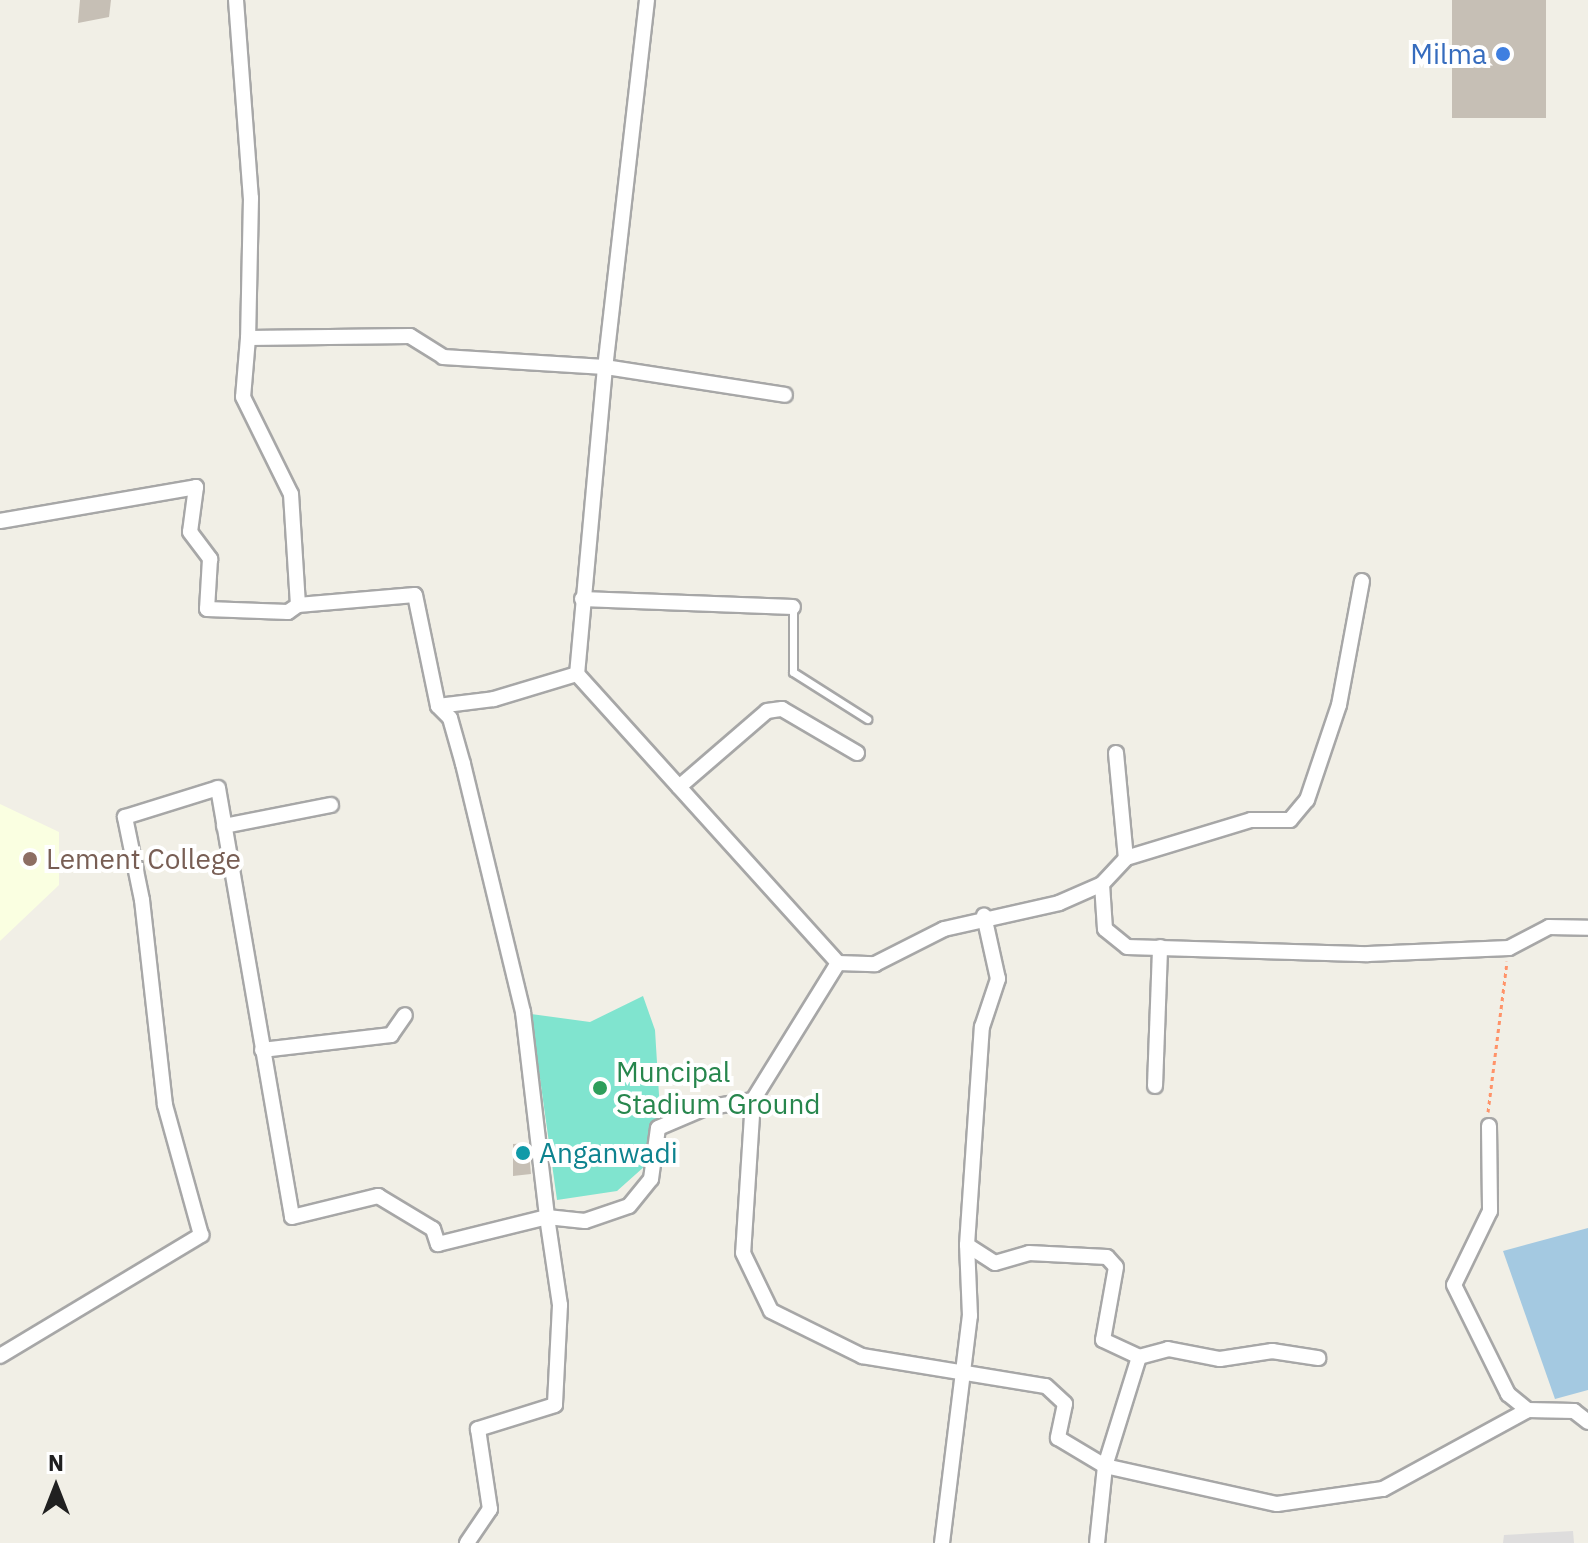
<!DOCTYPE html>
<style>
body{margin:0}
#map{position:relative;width:1588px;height:1543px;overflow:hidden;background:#f1efe6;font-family:"IBM Plex Sans",sans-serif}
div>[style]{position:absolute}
.residential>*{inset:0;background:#dedddd}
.education>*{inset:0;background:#faffe1}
.pitch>*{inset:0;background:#80e4cf}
.water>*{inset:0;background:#a4c9e1}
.building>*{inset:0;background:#c6bfb5;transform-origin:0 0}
.path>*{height:3px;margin-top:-1.5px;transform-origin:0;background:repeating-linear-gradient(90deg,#ff9369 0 4px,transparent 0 8px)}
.roads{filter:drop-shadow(2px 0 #a7a7a7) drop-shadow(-2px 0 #a7a7a7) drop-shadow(0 2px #a7a7a7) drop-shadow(0 -2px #a7a7a7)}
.lane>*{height:7px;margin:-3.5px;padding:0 3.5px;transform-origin:3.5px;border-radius:3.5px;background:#fff}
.street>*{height:14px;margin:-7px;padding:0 7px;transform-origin:7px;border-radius:7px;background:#fff}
.dots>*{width:22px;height:22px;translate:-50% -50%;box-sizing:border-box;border:4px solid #fff;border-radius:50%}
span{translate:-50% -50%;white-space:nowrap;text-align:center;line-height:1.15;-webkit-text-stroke:8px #fff;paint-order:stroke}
.shop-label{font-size:28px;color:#366cbe}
.right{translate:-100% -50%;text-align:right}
.education-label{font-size:28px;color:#785e54}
.left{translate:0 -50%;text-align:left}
.leisure-label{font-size:28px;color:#27864d}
.culture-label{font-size:28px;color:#0d838f}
.north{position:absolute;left:16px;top:1447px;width:80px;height:80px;-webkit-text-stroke:6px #fff;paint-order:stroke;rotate:0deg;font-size:22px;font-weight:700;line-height:32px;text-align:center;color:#202020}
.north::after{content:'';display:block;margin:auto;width:28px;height:36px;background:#202020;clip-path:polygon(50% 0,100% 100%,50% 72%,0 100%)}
</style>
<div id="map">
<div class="residential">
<div style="clip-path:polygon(1573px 1531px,1574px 1543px,1503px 1543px,1504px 1535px)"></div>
</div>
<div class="education">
<div style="clip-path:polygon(0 804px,59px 832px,59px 885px,0 941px)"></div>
</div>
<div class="pitch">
<div style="clip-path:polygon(643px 996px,655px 1030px,660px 1111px,645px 1166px,617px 1191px,557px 1200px,531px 1014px,590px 1022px)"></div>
</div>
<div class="water">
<div style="clip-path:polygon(1588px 1228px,1588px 1390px,1555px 1399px,1503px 1251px)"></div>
</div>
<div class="building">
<div style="clip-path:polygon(80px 0,111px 0,109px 17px,78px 23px)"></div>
<div style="left:1452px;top:0;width:94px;height:118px"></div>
<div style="clip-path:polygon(528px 1143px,531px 1174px,513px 1176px,513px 1144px)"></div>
</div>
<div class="path">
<div style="left:1488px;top:1112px;width:152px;rotate:-82.8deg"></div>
</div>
<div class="roads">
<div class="lane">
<div style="left:793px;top:607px;width:65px;rotate:90deg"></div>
<div style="left:793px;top:672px;width:88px;rotate:32.4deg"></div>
</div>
<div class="street">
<div style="left:236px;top:0;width:199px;rotate:85.7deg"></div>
<div style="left:251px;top:198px;width:140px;rotate:91.2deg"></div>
<div style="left:248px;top:338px;width:162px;rotate:-0.7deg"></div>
<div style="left:410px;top:336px;width:39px;rotate:32deg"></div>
<div style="left:443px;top:357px;width:162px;rotate:3.5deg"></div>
<div style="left:605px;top:367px;width:308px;rotate:95.2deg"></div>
<div style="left:577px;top:674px;width:389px;rotate:47.9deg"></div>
<div style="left:838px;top:963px;width:161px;rotate:121.8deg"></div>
<div style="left:753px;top:1100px;width:153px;rotate:93.7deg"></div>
<div style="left:743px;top:1253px;width:64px;rotate:64.2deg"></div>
<div style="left:771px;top:1311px;width:102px;rotate:26.3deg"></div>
<div style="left:862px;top:1356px;width:186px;rotate:9.3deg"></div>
<div style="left:1046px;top:1386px;width:26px;rotate:43deg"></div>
<div style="left:1065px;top:1404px;width:35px;rotate:102deg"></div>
<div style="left:1058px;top:1438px;width:55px;rotate:30.8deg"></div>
<div style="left:1105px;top:1466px;width:176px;rotate:12.5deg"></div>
<div style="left:1277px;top:1504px;width:107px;rotate:-8.1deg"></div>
<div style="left:1383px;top:1489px;width:165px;rotate:-28.6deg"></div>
<div style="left:1528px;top:1410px;width:46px;rotate:1.2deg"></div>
<div style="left:1574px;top:1411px;width:18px;rotate:38deg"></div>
<div style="left:647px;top:0;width:369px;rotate:96.5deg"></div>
<div style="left:605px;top:367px;width:182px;rotate:8.8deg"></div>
<div style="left:248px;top:338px;width:59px;rotate:94.8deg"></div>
<div style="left:243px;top:397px;width:108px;rotate:63.7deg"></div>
<div style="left:291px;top:494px;width:111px;rotate:86.4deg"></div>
<div style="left:298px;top:605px;width:117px;rotate:-4.9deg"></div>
<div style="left:415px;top:595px;width:113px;rotate:78.3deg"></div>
<div style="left:438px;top:706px;width:17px;rotate:45deg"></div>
<div style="left:450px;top:718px;width:48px;rotate:74.2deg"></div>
<div style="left:463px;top:764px;width:255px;rotate:76.4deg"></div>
<div style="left:523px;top:1012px;width:206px;rotate:83.3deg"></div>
<div style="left:547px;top:1217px;width:38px;rotate:6deg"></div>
<div style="left:585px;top:1221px;width:46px;rotate:-18.8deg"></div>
<div style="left:629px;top:1206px;width:35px;rotate:-51deg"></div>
<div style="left:651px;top:1179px;width:51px;rotate:-82.2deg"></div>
<div style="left:658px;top:1128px;width:51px;rotate:-23.1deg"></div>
<div style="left:705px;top:1108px;width:49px;rotate:-9.5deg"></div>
<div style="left:0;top:521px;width:199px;rotate:-9.8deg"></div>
<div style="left:196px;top:487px;width:45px;rotate:97.6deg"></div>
<div style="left:190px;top:532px;width:34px;rotate:53deg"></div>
<div style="left:210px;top:559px;width:50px;rotate:93.4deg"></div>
<div style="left:207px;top:609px;width:81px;rotate:2.1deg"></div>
<div style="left:288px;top:612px;width:12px;rotate:-35deg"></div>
<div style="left:582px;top:599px;width:211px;rotate:2.2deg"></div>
<div style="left:438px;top:706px;width:56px;rotate:-7.1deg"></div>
<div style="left:494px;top:699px;width:87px;rotate:-16.8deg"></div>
<div style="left:1116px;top:753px;width:105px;rotate:84.6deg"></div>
<div style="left:679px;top:787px;width:116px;rotate:-40.8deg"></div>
<div style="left:767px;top:711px;width:15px;rotate:-8deg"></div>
<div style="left:782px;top:709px;width:87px;rotate:30.4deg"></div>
<div style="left:224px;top:826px;width:109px;rotate:-11.1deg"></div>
<div style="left:1102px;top:884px;width:35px;rotate:-47deg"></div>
<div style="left:1126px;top:858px;width:131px;rotate:-16.9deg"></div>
<div style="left:1251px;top:820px;width:39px"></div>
<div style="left:1290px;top:820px;width:26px;rotate:-50deg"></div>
<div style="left:1307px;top:800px;width:100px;rotate:-71.4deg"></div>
<div style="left:1339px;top:705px;width:126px;rotate:-79.5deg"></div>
<div style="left:838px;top:963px;width:37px;rotate:2deg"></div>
<div style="left:875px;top:964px;width:77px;rotate:-26.9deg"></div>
<div style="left:944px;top:929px;width:118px;rotate:-12.7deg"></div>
<div style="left:1059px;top:903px;width:47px;rotate:-23.8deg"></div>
<div style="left:1102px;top:884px;width:45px;rotate:86.2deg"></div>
<div style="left:1105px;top:929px;width:28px;rotate:39deg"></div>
<div style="left:1127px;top:947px;width:241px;rotate:1.7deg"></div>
<div style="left:1368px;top:954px;width:141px;rotate:-2.4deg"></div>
<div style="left:1509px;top:948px;width:45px;rotate:-27.7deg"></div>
<div style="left:1549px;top:927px;width:39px;rotate:1deg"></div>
<div style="left:262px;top:1050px;width:130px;rotate:-6.6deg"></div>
<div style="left:391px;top:1035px;width:24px;rotate:-55deg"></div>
<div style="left:1155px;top:1086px;width:139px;rotate:-87.9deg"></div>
<div style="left:1489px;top:1126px;width:85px;rotate:89.3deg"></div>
<div style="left:1490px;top:1211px;width:82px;rotate:115.9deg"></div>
<div style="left:1454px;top:1285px;width:122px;rotate:63.6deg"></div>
<div style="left:1508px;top:1394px;width:26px;rotate:39deg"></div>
<div style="left:967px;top:1245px;width:33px;rotate:33deg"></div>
<div style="left:995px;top:1263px;width:35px;rotate:-16deg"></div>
<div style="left:1029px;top:1253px;width:78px;rotate:2.9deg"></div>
<div style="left:1107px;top:1257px;width:13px;rotate:48deg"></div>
<div style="left:1116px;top:1267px;width:74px;rotate:100.1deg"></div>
<div style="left:1103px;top:1340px;width:40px;rotate:25deg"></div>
<div style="left:1139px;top:1357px;width:114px;rotate:107.3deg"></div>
<div style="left:1105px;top:1466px;width:77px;rotate:95.9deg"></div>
<div style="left:0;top:1356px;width:235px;rotate:-31deg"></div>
<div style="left:201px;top:1235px;width:135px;rotate:-105.5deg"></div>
<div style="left:165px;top:1105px;width:206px;rotate:-96.4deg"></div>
<div style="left:142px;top:900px;width:85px;rotate:-101.6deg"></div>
<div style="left:125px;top:817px;width:97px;rotate:-17.3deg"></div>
<div style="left:218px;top:788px;width:435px;rotate:80.2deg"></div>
<div style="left:292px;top:1217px;width:89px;rotate:-13.7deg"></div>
<div style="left:378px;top:1196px;width:64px;rotate:31deg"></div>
<div style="left:433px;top:1229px;width:16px;rotate:72deg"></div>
<div style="left:438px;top:1244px;width:112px;rotate:-13.9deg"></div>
<div style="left:547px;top:1217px;width:89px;rotate:81.6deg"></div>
<div style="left:560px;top:1305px;width:100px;rotate:92.9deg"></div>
<div style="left:555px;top:1405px;width:81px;rotate:162.7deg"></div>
<div style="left:478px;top:1429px;width:81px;rotate:81.5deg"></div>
<div style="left:490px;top:1509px;width:41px;rotate:124.1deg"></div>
<div style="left:1139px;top:1357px;width:30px;rotate:-15deg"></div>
<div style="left:1168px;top:1349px;width:53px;rotate:10.9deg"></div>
<div style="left:1220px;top:1359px;width:53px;rotate:-8.7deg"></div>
<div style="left:1272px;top:1351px;width:47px;rotate:8.7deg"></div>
<div style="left:942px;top:1543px;width:229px;rotate:-83deg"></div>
<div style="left:970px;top:1316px;width:71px;rotate:-92.4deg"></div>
<div style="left:967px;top:1245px;width:219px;rotate:-86.1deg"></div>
<div style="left:982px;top:1027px;width:51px;rotate:-71.6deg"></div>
<div style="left:998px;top:979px;width:65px;rotate:-102.5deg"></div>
</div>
</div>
<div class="dots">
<div style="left:1503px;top:54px;background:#3f7fe0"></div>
<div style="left:30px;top:859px;background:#8d6e63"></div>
<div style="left:600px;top:1088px;background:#2e9e5b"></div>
<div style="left:523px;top:1153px;background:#0f9aa8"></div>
</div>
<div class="shop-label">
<span class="right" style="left:1487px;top:54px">Milma</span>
</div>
<div class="education-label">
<span class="left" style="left:46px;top:859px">Lement College</span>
</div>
<div class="leisure-label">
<span class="left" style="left:616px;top:1088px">Muncipal<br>Stadium Ground</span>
</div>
<div class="culture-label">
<span class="left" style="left:539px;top:1153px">Anganwadi</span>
</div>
<div class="north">N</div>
</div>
